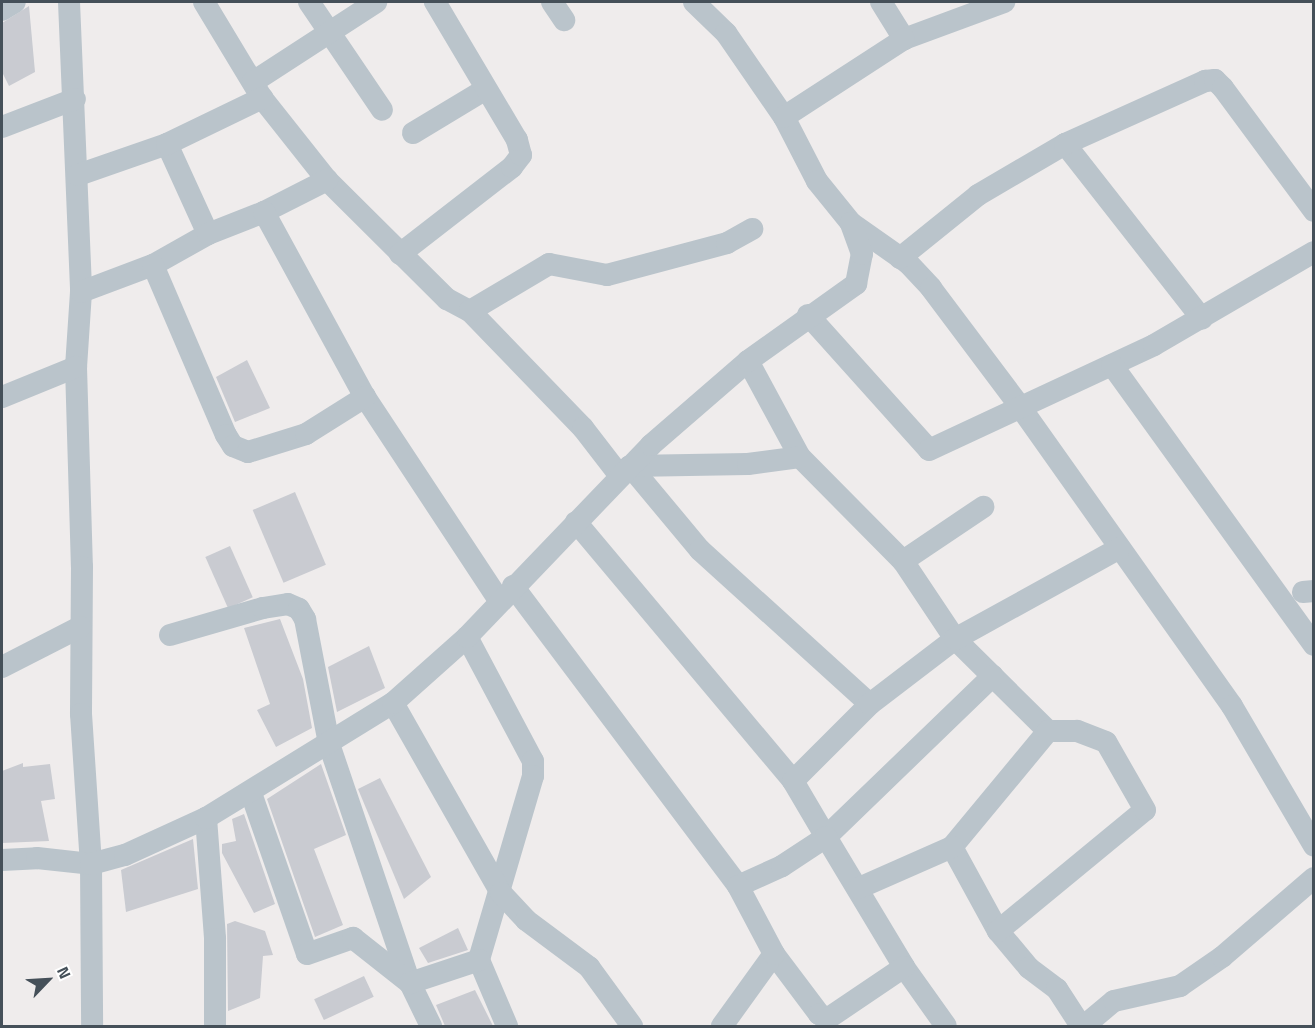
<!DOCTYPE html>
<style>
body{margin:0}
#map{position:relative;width:1315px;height:1028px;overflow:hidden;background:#efecec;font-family:"Titillium Web",sans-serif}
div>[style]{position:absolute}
.building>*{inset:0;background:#c9cbd1;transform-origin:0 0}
.minor>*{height:22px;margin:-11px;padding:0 11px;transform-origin:11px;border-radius:11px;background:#bac4cb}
span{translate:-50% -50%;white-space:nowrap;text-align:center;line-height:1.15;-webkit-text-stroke:4.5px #fff;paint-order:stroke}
.frame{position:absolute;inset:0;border:3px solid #455059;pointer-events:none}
.north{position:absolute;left:18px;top:950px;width:60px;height:60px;-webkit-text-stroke:4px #fff;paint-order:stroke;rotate:65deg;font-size:16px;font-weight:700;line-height:24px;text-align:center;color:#455059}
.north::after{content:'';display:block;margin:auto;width:21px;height:27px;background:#455059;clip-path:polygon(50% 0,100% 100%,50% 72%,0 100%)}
</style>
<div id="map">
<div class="building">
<div style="clip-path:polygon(29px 6px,35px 72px,9px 86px,2px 72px,2px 23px)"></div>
<div style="clip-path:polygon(247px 360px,270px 408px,235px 422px,216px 377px)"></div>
<div style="left:295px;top:492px;width:79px;height:46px;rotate:67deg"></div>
<div style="left:230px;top:546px;width:56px;height:27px;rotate:66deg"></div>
<div style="clip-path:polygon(280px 619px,303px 679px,312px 728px,276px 747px,257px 710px,270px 704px,244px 628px)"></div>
<div style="clip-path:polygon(369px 646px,385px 688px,337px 712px,328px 667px)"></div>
<div style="clip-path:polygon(23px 763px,23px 767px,50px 764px,55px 799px,41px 801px,49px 841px,2px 843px,2px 771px)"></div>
<div style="clip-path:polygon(321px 764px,346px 835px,314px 849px,343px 925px,315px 937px,267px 799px)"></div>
<div style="clip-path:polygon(380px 778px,431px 877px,404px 899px,358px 789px)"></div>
<div style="clip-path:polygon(244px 814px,275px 904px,254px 913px,222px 853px,222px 844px,236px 841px,232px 819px)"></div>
<div style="clip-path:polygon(193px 839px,198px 889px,126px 912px,121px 870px)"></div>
<div style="clip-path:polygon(235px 921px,265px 931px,273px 955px,263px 956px,260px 998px,228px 1011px,227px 924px)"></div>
<div style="clip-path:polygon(458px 928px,468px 950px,428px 963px,419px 948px)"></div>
<div style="left:364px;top:976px;width:23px;height:55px;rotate:65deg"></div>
<div style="clip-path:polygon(475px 990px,493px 1026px,445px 1026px,436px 1005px)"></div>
</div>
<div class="minor">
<div style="left:69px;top:2px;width:290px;rotate:87.6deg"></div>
<div style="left:81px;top:292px;width:75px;rotate:93.8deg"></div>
<div style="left:76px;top:367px;width:200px;rotate:88.3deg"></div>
<div style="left:82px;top:567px;width:147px;rotate:90.4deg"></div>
<div style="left:81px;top:714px;width:150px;rotate:86.2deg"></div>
<div style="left:91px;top:864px;width:162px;rotate:89.6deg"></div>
<div style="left:204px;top:2px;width:112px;rotate:58.9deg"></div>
<div style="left:262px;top:98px;width:105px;rotate:51.6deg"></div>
<div style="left:327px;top:180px;width:169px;rotate:44.8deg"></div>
<div style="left:447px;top:299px;width:26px;rotate:28deg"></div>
<div style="left:470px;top:311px;width:163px;rotate:46deg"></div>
<div style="left:583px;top:428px;width:61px;rotate:52.4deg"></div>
<div style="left:309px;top:2px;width:130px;rotate:55.9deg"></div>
<div style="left:552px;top:2px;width:22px;rotate:56deg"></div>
<div style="left:694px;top:2px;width:45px;rotate:44.1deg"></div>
<div style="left:726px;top:33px;width:102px;rotate:55.4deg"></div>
<div style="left:784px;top:117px;width:72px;rotate:62.7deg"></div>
<div style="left:817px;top:181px;width:54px;rotate:51deg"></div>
<div style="left:851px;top:223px;width:70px;rotate:35.1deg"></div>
<div style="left:908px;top:263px;width:34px;rotate:47deg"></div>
<div style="left:931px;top:288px;width:150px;rotate:53.1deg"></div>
<div style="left:1021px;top:408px;width:365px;rotate:54.7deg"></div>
<div style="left:1232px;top:706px;width:162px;rotate:59.6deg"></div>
<div style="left:881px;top:2px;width:44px;rotate:58.1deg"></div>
<div style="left:904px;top:39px;width:107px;rotate:-20.3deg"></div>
<div style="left:2px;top:10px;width:15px;rotate:-32deg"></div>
<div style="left:253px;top:82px;width:147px;rotate:-33deg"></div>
<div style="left:784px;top:117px;width:143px;rotate:-33deg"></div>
<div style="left:2px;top:127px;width:78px;rotate:-21deg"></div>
<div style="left:413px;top:133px;width:85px;rotate:-31.1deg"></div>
<div style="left:167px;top:144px;width:99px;rotate:65.5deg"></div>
<div style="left:1065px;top:144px;width:222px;rotate:51.9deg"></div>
<div style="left:78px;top:175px;width:94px;rotate:-19.2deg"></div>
<div style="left:167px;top:144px;width:106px;rotate:-25.8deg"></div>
<div style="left:264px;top:212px;width:71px;rotate:-26.9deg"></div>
<div style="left:400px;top:254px;width:142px;rotate:-37.8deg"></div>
<div style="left:512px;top:167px;width:15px;rotate:-53deg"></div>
<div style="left:521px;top:155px;width:16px;rotate:-105deg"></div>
<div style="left:517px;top:140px;width:161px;rotate:-120.7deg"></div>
<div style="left:900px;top:258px;width:100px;rotate:-38.9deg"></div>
<div style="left:978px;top:195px;width:101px;rotate:-30.4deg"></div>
<div style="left:1065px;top:144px;width:154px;rotate:-24.2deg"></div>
<div style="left:1205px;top:81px;width:10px;rotate:-6deg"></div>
<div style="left:1215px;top:80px;width:11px;rotate:45deg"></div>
<div style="left:1223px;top:88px;width:153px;rotate:53.5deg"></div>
<div style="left:153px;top:265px;width:63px;rotate:-29.4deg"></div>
<div style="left:208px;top:234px;width:60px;rotate:-21.4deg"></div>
<div style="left:264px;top:212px;width:211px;rotate:61.4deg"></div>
<div style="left:365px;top:397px;width:243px;rotate:56.6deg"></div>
<div style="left:81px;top:292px;width:77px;rotate:-20.6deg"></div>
<div style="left:153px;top:265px;width:185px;rotate:66.8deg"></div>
<div style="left:226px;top:435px;width:13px;rotate:58deg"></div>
<div style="left:233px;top:446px;width:16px;rotate:22deg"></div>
<div style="left:248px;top:452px;width:61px;rotate:-17.2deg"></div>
<div style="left:306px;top:434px;width:70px;rotate:-32.1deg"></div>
<div style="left:470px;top:311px;width:92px;rotate:-30.7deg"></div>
<div style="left:549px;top:264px;width:59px;rotate:10.7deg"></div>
<div style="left:607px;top:275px;width:124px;rotate:-14.9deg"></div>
<div style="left:727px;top:243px;width:29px;rotate:-29deg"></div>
<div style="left:808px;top:315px;width:181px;rotate:48.1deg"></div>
<div style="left:929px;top:450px;width:248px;rotate:-25deg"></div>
<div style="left:1154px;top:345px;width:185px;rotate:-30.2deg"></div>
<div style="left:748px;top:361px;width:109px;rotate:61.6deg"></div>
<div style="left:800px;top:457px;width:146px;rotate:45.3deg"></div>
<div style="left:903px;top:561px;width:94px;rotate:56.3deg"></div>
<div style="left:955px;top:639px;width:131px;rotate:44.7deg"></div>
<div style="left:1048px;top:731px;width:151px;rotate:129.6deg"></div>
<div style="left:952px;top:847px;width:96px;rotate:61.3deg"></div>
<div style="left:998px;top:931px;width:48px;rotate:50deg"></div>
<div style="left:1029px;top:968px;width:35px;rotate:37deg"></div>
<div style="left:1057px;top:989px;width:44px;rotate:57deg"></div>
<div style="left:1112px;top:365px;width:345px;rotate:54.2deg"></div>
<div style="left:2px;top:397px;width:80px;rotate:-22.1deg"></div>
<div style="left:630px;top:466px;width:109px;rotate:50.2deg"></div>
<div style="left:700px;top:550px;width:229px;rotate:42.2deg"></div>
<div style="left:630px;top:466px;width:118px;rotate:-1deg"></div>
<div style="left:748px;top:464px;width:52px;rotate:-7.7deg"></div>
<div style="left:576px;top:522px;width:338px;rotate:50deg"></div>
<div style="left:793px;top:781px;width:65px;rotate:59.5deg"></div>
<div style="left:826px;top:837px;width:232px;rotate:-44deg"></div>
<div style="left:903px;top:561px;width:97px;rotate:-34deg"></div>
<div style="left:513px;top:586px;width:375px;rotate:53.1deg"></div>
<div style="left:738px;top:886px;width:48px;rotate:-24.4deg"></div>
<div style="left:782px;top:866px;width:53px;rotate:-33.4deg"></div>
<div style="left:826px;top:837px;width:152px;rotate:59deg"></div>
<div style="left:904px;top:967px;width:72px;rotate:54.6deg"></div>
<div style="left:1303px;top:592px;width:11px;rotate:-5deg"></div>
<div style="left:170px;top:635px;width:97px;rotate:-16.2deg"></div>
<div style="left:263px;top:608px;width:25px;rotate:-9deg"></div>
<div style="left:288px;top:604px;width:12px;rotate:24deg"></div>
<div style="left:299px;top:609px;width:12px;rotate:59deg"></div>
<div style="left:305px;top:619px;width:127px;rotate:79.1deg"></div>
<div style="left:329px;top:744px;width:252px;rotate:71.3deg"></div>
<div style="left:410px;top:983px;width:48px;rotate:64deg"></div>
<div style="left:467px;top:637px;width:140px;rotate:62deg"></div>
<div style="left:533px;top:761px;width:15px;rotate:90deg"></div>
<div style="left:533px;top:776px;width:192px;rotate:106.4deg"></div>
<div style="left:479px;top:960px;width:72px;rotate:67deg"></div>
<div style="left:2px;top:667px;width:88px;rotate:-27.1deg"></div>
<div style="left:393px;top:703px;width:219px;rotate:60.4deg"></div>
<div style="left:501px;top:893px;width:37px;rotate:47deg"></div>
<div style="left:526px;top:920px;width:79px;rotate:36.7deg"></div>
<div style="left:589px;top:967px;width:73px;rotate:53.9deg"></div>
<div style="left:793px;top:781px;width:109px;rotate:-45deg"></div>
<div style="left:870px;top:704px;width:107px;rotate:-37.4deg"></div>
<div style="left:955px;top:639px;width:188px;rotate:-28.9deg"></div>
<div style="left:251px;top:793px;width:170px;rotate:70.8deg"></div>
<div style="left:307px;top:954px;width:49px;rotate:-19.2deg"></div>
<div style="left:353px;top:938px;width:73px;rotate:38.3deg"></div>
<div style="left:410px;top:983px;width:73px;rotate:-18.4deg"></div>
<div style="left:206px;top:818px;width:121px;rotate:85.7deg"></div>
<div style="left:215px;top:939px;width:87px;rotate:90deg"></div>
<div style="left:2px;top:860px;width:35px;rotate:-3deg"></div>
<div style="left:37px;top:858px;width:54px;rotate:6.3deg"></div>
<div style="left:91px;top:864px;width:35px;rotate:-15deg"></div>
<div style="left:125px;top:855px;width:89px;rotate:-24.6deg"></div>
<div style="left:206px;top:818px;width:220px;rotate:-31.6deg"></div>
<div style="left:393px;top:703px;width:99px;rotate:-41.7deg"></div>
<div style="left:467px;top:637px;width:266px;rotate:-46.2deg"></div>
<div style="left:651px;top:445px;width:128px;rotate:-40.9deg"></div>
<div style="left:748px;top:361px;width:133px;rotate:-35.5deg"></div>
<div style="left:856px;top:284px;width:31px;rotate:-79deg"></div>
<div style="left:862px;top:254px;width:33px;rotate:-110deg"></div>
<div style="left:859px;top:888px;width:102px;rotate:-23.8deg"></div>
<div style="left:998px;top:931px;width:190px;rotate:-39.5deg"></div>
<div style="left:1145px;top:810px;width:78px;rotate:-119.8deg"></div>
<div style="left:1106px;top:742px;width:31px;rotate:-159deg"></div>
<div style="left:1077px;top:731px;width:29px;rotate:180deg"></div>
<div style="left:774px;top:954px;width:75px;rotate:53.1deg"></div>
<div style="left:819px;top:1014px;width:9px;rotate:32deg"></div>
<div style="left:827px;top:1019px;width:93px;rotate:-34deg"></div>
<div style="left:722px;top:1026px;width:89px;rotate:-54.2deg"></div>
<div style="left:774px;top:954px;width:77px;rotate:-117.9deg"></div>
<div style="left:1084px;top:1026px;width:39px;rotate:-40deg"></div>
<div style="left:1114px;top:1001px;width:68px;rotate:-12.8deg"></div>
<div style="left:1180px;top:986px;width:51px;rotate:-34.6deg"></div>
<div style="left:1222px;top:957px;width:121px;rotate:-40.7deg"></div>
</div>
<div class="frame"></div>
<div class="north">N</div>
</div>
